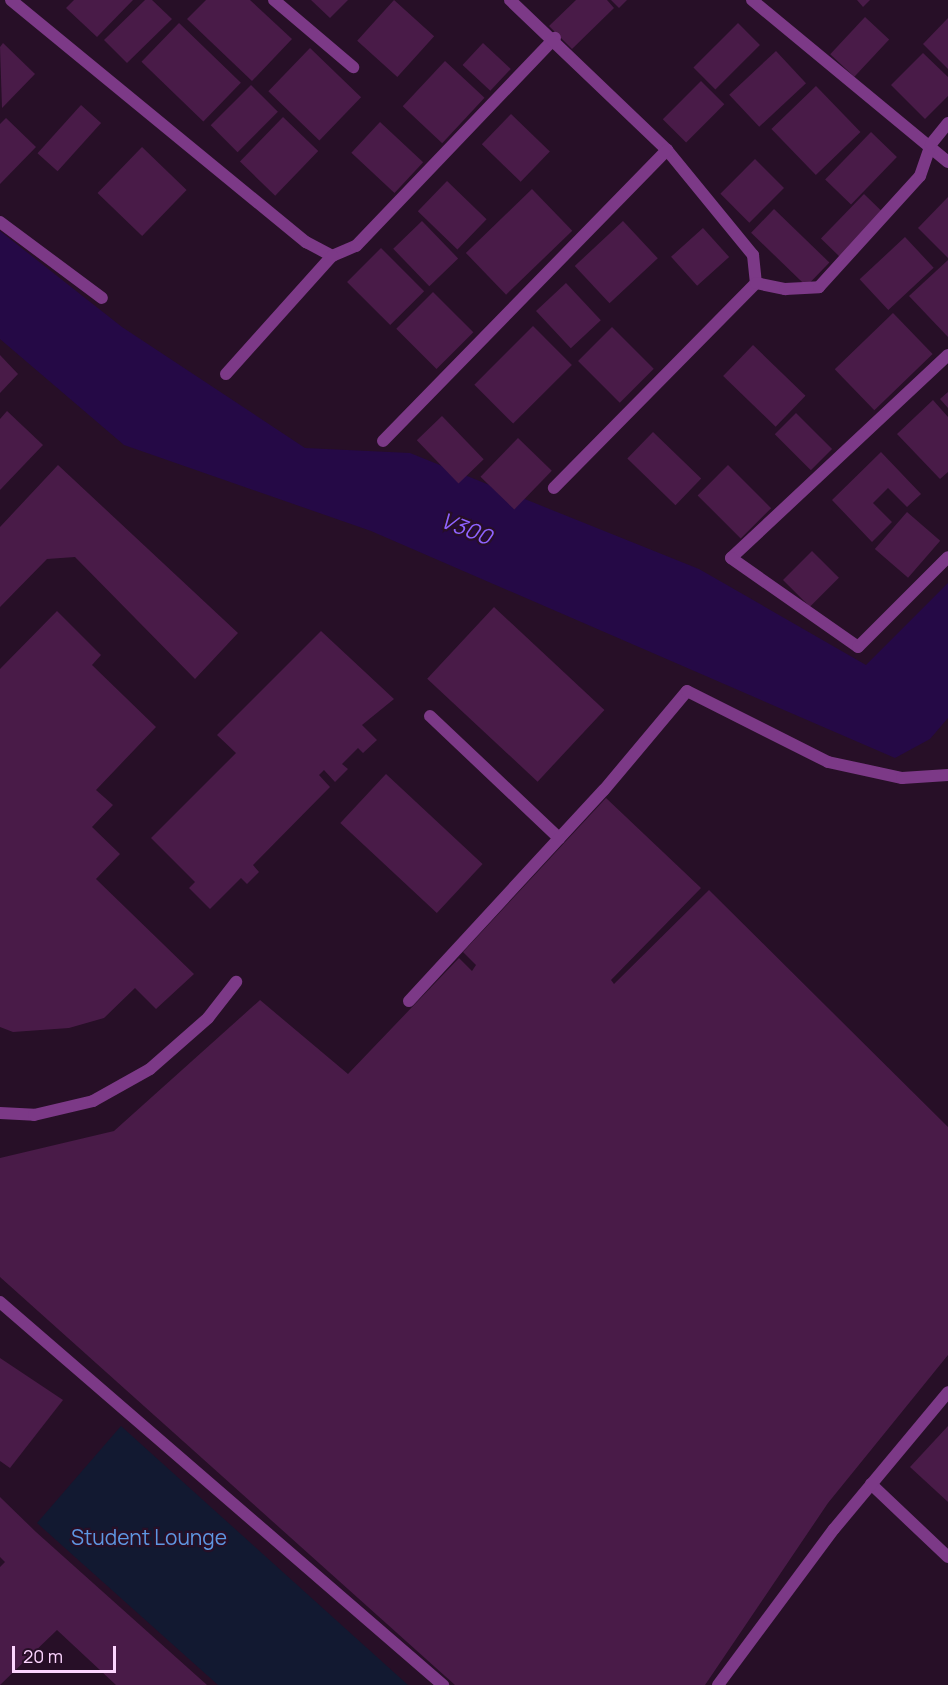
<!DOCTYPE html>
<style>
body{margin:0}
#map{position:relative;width:948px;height:1685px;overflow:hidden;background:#270f27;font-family:Manrope,sans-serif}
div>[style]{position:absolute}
.green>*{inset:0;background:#121931}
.water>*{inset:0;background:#250946}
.building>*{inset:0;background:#491b48;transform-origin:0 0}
.lane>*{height:12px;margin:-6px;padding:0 6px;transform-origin:6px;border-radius:6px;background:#7c3987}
.street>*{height:12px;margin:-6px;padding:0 6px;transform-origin:6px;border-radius:6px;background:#7c3987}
span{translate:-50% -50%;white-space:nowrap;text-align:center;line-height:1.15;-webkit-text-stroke:4.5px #270f27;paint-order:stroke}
.park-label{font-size:21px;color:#5e97e2}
.water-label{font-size:22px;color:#8f63ff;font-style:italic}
.scale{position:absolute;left:12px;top:1646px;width:104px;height:27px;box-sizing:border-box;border:3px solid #fcd5ff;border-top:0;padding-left:8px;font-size:18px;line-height:21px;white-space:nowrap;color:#fcd5ff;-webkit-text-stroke:4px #270f27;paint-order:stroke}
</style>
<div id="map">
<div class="green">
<div style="clip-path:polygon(121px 1426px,408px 1685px,218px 1685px,37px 1523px)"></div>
</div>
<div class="water">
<div style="clip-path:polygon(0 231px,122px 327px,305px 448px,410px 453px,699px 569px,866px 665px,948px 583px,948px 718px,930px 739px,895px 758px,371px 531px,124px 445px,0 339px)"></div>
</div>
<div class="building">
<div style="clip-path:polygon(74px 0,133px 0,97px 37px,66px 8px)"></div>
<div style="clip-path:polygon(145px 0,152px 0,172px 19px,127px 63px,104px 40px)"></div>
<div style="clip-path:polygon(206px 0,250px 0,292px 39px,252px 81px,187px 19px)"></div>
<div style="clip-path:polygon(311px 0,348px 0,330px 18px)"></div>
<div style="left:394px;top:0;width:54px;height:55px;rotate:42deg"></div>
<div style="clip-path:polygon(576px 0,607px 0,614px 8px,572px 49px,549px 26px)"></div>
<div style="clip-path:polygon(611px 0,627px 0,619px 8px)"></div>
<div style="clip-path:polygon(857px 0,870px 0,863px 7px)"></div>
<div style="left:865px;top:17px;width:33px;height:51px;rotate:43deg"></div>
<div style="clip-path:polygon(948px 18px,948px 69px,923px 44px)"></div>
<div style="left:179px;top:23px;width:86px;height:54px;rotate:44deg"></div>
<div style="left:738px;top:23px;width:31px;height:63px;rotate:45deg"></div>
<div style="clip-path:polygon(3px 43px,35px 74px,2px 108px,0 47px)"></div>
<div style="left:483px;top:43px;width:38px;height:30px;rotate:43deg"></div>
<div style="left:310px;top:48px;width:71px;height:60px;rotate:44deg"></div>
<div style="left:776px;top:51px;width:44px;height:64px;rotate:47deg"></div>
<div style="clip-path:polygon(923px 53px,948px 77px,948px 96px,925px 119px,891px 85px)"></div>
<div style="left:445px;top:61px;width:54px;height:62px;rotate:43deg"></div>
<div style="left:701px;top:81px;width:33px;height:54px;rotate:45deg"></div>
<div style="left:251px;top:85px;width:38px;height:57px;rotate:45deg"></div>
<div style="left:816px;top:86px;width:64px;height:62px;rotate:46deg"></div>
<div style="left:81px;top:105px;width:27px;height:65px;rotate:42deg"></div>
<div style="left:511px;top:114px;width:54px;height:42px;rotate:44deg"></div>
<div style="left:283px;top:117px;width:49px;height:62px;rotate:44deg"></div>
<div style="clip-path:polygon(6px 118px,36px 147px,0 184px,0 124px)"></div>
<div style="left:380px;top:122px;width:59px;height:42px;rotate:43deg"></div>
<div style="left:871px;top:132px;width:36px;height:66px;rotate:44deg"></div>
<div style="left:142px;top:147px;width:62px;height:64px;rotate:44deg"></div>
<div style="left:755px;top:159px;width:41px;height:49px;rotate:45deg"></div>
<div style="left:447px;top:181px;width:55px;height:42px;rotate:44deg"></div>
<div style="left:532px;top:189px;width:58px;height:92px;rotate:46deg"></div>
<div style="left:864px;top:194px;width:29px;height:62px;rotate:44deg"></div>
<div style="clip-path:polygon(948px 197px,948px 258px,918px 228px)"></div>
<div style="left:774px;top:209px;width:77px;height:33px;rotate:44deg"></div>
<div style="left:422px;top:221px;width:52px;height:40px;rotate:46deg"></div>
<div style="left:623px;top:221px;width:51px;height:66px;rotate:47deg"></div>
<div style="left:703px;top:228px;width:39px;height:43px;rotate:48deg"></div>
<div style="left:905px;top:237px;width:42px;height:62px;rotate:47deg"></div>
<div style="left:381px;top:248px;width:61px;height:48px;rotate:45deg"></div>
<div style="clip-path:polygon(948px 260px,948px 337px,909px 296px)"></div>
<div style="left:566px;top:283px;width:51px;height:41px;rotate:47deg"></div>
<div style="left:433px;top:292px;width:57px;height:52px;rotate:45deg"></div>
<div style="left:893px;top:313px;width:57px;height:81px;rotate:46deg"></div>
<div style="left:533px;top:326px;width:55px;height:83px;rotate:45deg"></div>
<div style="left:612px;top:327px;width:59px;height:48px;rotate:45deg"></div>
<div style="left:753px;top:345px;width:73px;height:43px;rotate:44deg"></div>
<div style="clip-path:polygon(0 355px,18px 374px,0 393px)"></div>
<div style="clip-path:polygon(948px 392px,948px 408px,940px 399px)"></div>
<div style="clip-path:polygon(933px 400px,948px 417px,948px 472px,940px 479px,897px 434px)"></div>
<div style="clip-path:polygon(7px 411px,43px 445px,0 490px,0 419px)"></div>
<div style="left:796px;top:413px;width:51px;height:30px;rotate:45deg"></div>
<div style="left:442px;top:416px;width:60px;height:35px;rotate:46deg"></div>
<div style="left:653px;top:432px;width:67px;height:37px;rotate:44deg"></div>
<div style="left:518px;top:438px;width:47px;height:54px;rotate:44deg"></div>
<div style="clip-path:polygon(881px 452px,921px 494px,907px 507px,888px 488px,873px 503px,892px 522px,872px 542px,832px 500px)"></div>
<div style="clip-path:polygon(58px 465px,238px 633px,195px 679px,75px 557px,47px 559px,0 607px,0 527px)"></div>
<div style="left:728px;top:465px;width:61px;height:43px;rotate:45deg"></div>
<div style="left:907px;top:512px;width:44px;height:49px;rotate:41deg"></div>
<div style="left:812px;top:551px;width:38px;height:41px;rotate:45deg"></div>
<div style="left:494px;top:607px;width:151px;height:98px;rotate:43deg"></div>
<div style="clip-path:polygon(57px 611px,101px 655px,92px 665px,156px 727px,96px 790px,113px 805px,92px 827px,120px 854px,96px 879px,194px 974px,156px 1009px,135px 988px,104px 1018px,69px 1028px,13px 1032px,0 1027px,0 669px)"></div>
<div style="clip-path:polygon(321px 631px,394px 699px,362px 725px,377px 740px,363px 753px,358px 748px,342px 764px,348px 769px,335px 782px,324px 770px,319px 775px,330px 787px,253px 865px,259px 872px,247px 884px,241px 878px,210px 909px,189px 888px,195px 882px,151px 838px,236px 753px,217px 735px)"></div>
<div style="left:386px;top:774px;width:132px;height:67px;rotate:43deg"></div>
<div style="clip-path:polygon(606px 798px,701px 888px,611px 980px,614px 984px,709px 890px,948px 1127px,948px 1355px,828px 1503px,705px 1685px,455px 1685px,0 1277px,0 1158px,114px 1131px,260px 1000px,348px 1074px,459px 958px,472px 971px,476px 965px,463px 952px)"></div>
<div style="clip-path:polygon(0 1358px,63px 1400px,10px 1468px,0 1461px)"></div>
<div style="clip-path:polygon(948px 1426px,948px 1502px,910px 1467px)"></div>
<div style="clip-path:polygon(0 1497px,36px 1532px,207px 1685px,116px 1685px,57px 1630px,0 1685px,0 1567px,5px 1562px,0 1557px)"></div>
</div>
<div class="lane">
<div style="left:430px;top:716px;width:178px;rotate:43.4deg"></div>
<div style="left:409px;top:1001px;width:287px;rotate:-47.3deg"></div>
<div style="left:604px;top:790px;width:129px;rotate:-50deg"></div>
<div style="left:687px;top:691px;width:158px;rotate:26.7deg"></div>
<div style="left:828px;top:762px;width:76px;rotate:12.2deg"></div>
<div style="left:902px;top:778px;width:46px;rotate:-3.7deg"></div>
<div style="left:0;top:1113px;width:34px;rotate:3deg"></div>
<div style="left:34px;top:1115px;width:61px;rotate:-13.3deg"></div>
<div style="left:93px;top:1101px;width:65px;rotate:-29.3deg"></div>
<div style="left:150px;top:1069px;width:77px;rotate:-41.3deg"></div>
<div style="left:208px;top:1018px;width:46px;rotate:-52.1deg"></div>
<div style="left:0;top:1302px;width:586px;rotate:40.85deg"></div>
<div style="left:871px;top:1484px;width:106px;rotate:43.5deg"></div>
<div style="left:718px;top:1685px;width:194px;rotate:-53.4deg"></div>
<div style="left:834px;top:1529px;width:178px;rotate:-50.2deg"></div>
</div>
<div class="street">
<div style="left:11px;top:0;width:382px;rotate:39.4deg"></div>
<div style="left:306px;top:242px;width:30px;rotate:28deg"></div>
<div style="left:332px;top:256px;width:26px;rotate:-23deg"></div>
<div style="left:356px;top:246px;width:288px;rotate:-46.3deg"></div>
<div style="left:274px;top:0;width:104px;rotate:40.3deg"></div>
<div style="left:510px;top:0;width:217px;rotate:43.7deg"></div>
<div style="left:667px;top:150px;width:136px;rotate:50.7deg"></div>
<div style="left:753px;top:255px;width:28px;rotate:84deg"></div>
<div style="left:756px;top:283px;width:288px;rotate:134.6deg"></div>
<div style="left:752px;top:0;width:254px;rotate:39.6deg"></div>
<div style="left:0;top:222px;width:127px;rotate:36.7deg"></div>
<div style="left:756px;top:283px;width:30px;rotate:12deg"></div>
<div style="left:785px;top:289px;width:34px;rotate:-3deg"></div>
<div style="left:819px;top:287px;width:150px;rotate:-47.7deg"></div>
<div style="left:920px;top:176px;width:34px;rotate:-71deg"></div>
<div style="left:931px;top:144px;width:27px;rotate:-51deg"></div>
<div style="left:948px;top:355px;width:297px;rotate:136.9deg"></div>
<div style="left:731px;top:558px;width:155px;rotate:35deg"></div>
<div style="left:858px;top:647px;width:127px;rotate:-45deg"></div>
<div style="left:226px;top:374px;width:159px;rotate:-48.1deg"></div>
<div style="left:383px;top:441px;width:407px;rotate:-45.7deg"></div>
</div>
<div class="park-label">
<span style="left:149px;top:1537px">Student Lounge</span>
</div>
<div class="water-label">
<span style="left:466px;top:529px;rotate:21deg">V300</span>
</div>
<div class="scale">20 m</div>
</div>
